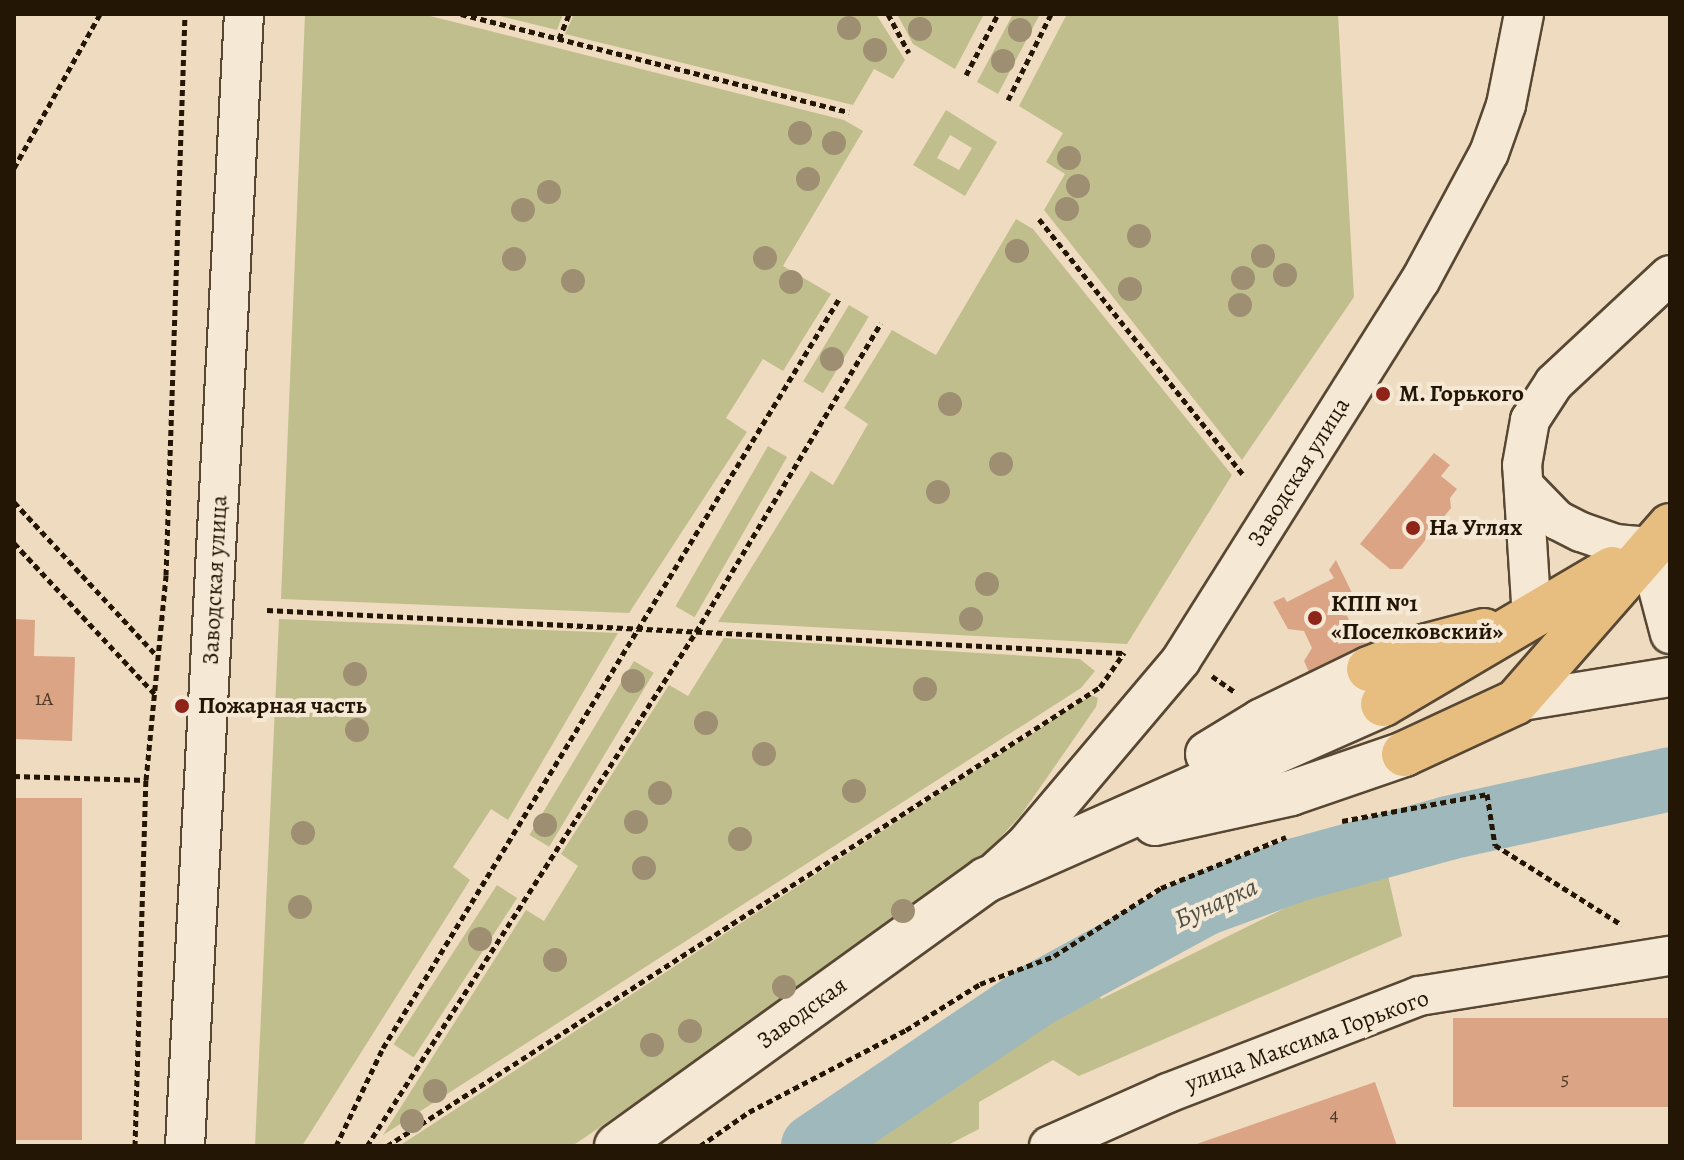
<!DOCTYPE html>
<meta charset="utf-8">
<style>
body{margin:0}
#map{position:relative;width:1684px;height:1160px;overflow:hidden;background:#efdbbf;font-family:Alegreya,serif}
div>[style]{position:absolute}
.green>*{inset:0;background:#c1be8d;transform-origin:0 0}
.river>*{height:64px;margin:-32px;padding:0 32px;transform-origin:32px;border-radius:32px;background:#9eb8bc}
.building>*{inset:0;background:#daa485;transform-origin:0 0}
.path>*{height:5px;margin-top:-2.5px;transform-origin:0;background:repeating-linear-gradient(90deg,#241604 0 6px,transparent 0 10px)}
.roads{filter:drop-shadow(2px 0 #574733) drop-shadow(-2px 0 #574733) drop-shadow(0 2px #574733) drop-shadow(0 -2px #574733)}
.street>*{height:38px;margin:-19px;padding:0 19px;transform-origin:19px;border-radius:19px;background:#f5e8d5}
.secondary>*{height:44px;margin:-22px;padding:0 22px;transform-origin:22px;border-radius:22px;background:#f5e8d5}
.primary>*{height:44px;margin:-22px;padding:0 22px;transform-origin:22px;border-radius:22px;background:#e8be80}
.trees>*{width:24px;height:24px;margin:-12px;border-radius:50%;background:#9e8f73}
.dots>*{width:22px;height:22px;translate:-50% -50%;box-sizing:border-box;border:4px solid #f5e8d5;border-radius:50%}
span{translate:-50% -50%;white-space:nowrap;text-align:center;line-height:1.15;-webkit-text-stroke:8px #f5e8d5;paint-order:stroke}
.number-label{font-size:20px;color:#523a24}
.number-label span{-webkit-text-stroke-width:0}
.poi-label{font-size:24px;color:#241604;font-weight:700}
.left{translate:0 -50%;text-align:left}
.street-label{font-size:24px;color:#241604}
.water-label{font-size:26px;color:#4f4f44;font-style:italic}
.frame{position:absolute;inset:0;border:16px solid #241604;pointer-events:none}
</style>
<div id="map">
<div class="green">
<div style="clip-path:polygon(305px 14px,422px 14px,844px 120px,863px 131px,783px 266px,831px 294px,783px 371px,763px 359px,726px 418px,747px 432px,629px 613px,281px 599px)"></div>
<div style="clip-path:polygon(492px 14px,563px 14px,557px 30px)"></div>
<div style="clip-path:polygon(574px 14px,876px 14px,905px 60px,893px 79px,874px 69px,853px 105px,565px 34px)"></div>
<div style="clip-path:polygon(897px 14px,984px 14px,955px 69px,913px 44px)"></div>
<div style="clip-path:polygon(1013px 14px,1040px 14px,998px 94px,977px 82px)"></div>
<div style="clip-path:polygon(1067px 14px,1338px 14px,1354px 297px,1242px 460px,1044px 210px,1065px 174px,1046px 162px,1063px 133px,1019px 106px)"></div>
<div style="clip-path:polygon(evenodd,946px 110px,997px 142px,965px 196px,913px 165px,946px 110px,950px 135px,972px 148px,959px 170px,937px 158px,950px 135px)"></div>
<div style="clip-path:polygon(1016px 219px,1033px 229px,1232px 475px,1127px 644px,718px 622px,811px 471px,833px 485px,868px 424px,844px 408px,892px 330px,936px 355px)"></div>
<div style="left:849px;top:305px;width:23px;height:89px;rotate:31deg"></div>
<div style="left:768px;top:446px;width:22px;height:185px;rotate:30deg"></div>
<div style="clip-path:polygon(279px 619px,618px 633px,508px 820px,491px 809px,453px 867px,470px 880px,302px 1146px,255px 1146px)"></div>
<div style="clip-path:polygon(724px 638px,1080px 659px,1095px 671px,1081px 688px,383px 1135px,526px 910px,544px 921px,578px 866px,561px 854px,669px 685px,688px 696px)"></div>
<div style="left:634px;top:661px;width:23px;height:203px;rotate:31deg"></div>
<div style="clip-path:polygon(1091px 695px,1098px 698px,1096px 707px,1021px 815px,985px 854px,921px 905px,587px 1136px,572px 1146px,399px 1146px)"></div>
<div style="clip-path:polygon(1384px 859px,1402px 936px,1079px 1076px,1053px 1060px,979px 1102px,979px 1129px,946px 1146px,824px 1146px,1079px 970px,1101px 999px)"></div>
<div style="left:497px;top:885px;width:24px;height:190px;rotate:33deg"></div>
</div>
<div class="river">
<div style="left:813px;top:1146px;width:270px;rotate:-34deg"></div>
<div style="left:1037px;top:995px;width:190px;rotate:-28.6deg"></div>
<div style="left:1204px;top:904px;width:98px;rotate:-20.3deg"></div>
<div style="left:1296px;top:870px;width:158px;rotate:-15.4deg"></div>
<div style="left:1448px;top:828px;width:227px;rotate:-12.4deg"></div>
</div>
<div class="building">
<div style="clip-path:polygon(1434px 453px,1450px 465px,1441px 476px,1457px 489px,1450px 498px,1451px 508px,1402px 569px,1390px 569px,1360px 544px)"></div>
<div style="clip-path:polygon(1336px 560px,1353px 595px,1345px 611px,1353px 629px,1371px 631px,1373px 642px,1314px 683px,1304px 661px,1312px 648px,1304px 631px,1288px 629px,1273px 602px,1284px 597px,1287px 602px,1334px 578px,1329px 570px)"></div>
<div style="clip-path:polygon(14px 619px,35px 620px,34px 656px,75px 657px,72px 741px,14px 739px)"></div>
<div style="left:14px;top:798px;width:68px;height:342px"></div>
<div style="left:1670px;top:1018px;width:89px;height:217px;rotate:90deg"></div>
<div style="clip-path:polygon(1375px 1082px,1397px 1146px,1191px 1146px)"></div>
</div>
<div class="path">
<div style="left:461px;top:14px;width:400px;rotate:14.2deg"></div>
<div style="left:888px;top:14px;width:44px;rotate:61.7deg"></div>
<div style="left:559px;top:39px;width:27px;rotate:-68deg"></div>
<div style="left:966px;top:75px;width:69px;rotate:-62.3deg"></div>
<div style="left:1008px;top:100px;width:96px;rotate:-63.4deg"></div>
<div style="left:14px;top:168px;width:176px;rotate:-60.8deg"></div>
<div style="left:1039px;top:219px;width:330px;rotate:51.4deg"></div>
<div style="left:14px;top:502px;width:210px;rotate:47.1deg"></div>
<div style="left:14px;top:543px;width:207px;rotate:47deg"></div>
<div style="left:267px;top:610px;width:857px;rotate:2.88deg"></div>
<div style="left:1212px;top:676px;width:29px;rotate:35deg"></div>
<div style="left:14px;top:776px;width:132px;rotate:1.7deg"></div>
<div style="left:1342px;top:821px;width:147px;rotate:-10.5deg"></div>
<div style="left:1487px;top:794px;width:52px;rotate:81.1deg"></div>
<div style="left:1495px;top:845px;width:150px;rotate:32.2deg"></div>
<div style="left:135px;top:1146px;width:366px;rotate:-88.3deg"></div>
<div style="left:146px;top:780px;width:206px;rotate:-84.4deg"></div>
<div style="left:166px;top:575px;width:561px;rotate:-88.06deg"></div>
<div style="left:336px;top:1146px;width:109px;rotate:-64.4deg"></div>
<div style="left:383px;top:1048px;width:877px;rotate:-58.67deg"></div>
<div style="left:367px;top:1146px;width:610px;rotate:-57.38deg"></div>
<div style="left:696px;top:632px;width:360px;rotate:-59.1deg"></div>
<div style="left:387px;top:1146px;width:848px;rotate:-32.77deg"></div>
<div style="left:1100px;top:687px;width:42px;rotate:-54.8deg"></div>
<div style="left:700px;top:1146px;width:60px;rotate:-34.8deg"></div>
<div style="left:749px;top:1112px;width:177px;rotate:-27.6deg"></div>
<div style="left:906px;top:1030px;width:87px;rotate:-31.9deg"></div>
<div style="left:980px;top:984px;width:79px;rotate:-20.7deg"></div>
<div style="left:1054px;top:956px;width:127px;rotate:-32.4deg"></div>
<div style="left:1161px;top:888px;width:135px;rotate:-22.2deg"></div>
</div>
<div class="roads">
<div class="street">
<div style="left:1526px;top:488px;width:45px;rotate:45.9deg"></div>
<div style="left:1557px;top:520px;width:27px;rotate:27deg"></div>
<div style="left:1581px;top:532px;width:36px;rotate:19deg"></div>
<div style="left:1615px;top:544px;width:32px;rotate:5deg"></div>
<div style="left:1647px;top:547px;width:90px;rotate:75.2deg"></div>
<div style="left:1532px;top:618px;width:153px;rotate:-93.7deg"></div>
<div style="left:1522px;top:465px;width:46px;rotate:-79.9deg"></div>
<div style="left:1530px;top:420px;width:44px;rotate:-57deg"></div>
<div style="left:1554px;top:383px;width:158px;rotate:-43deg"></div>
<div style="left:1516px;top:702px;width:156px;rotate:-9.2deg"></div>
<div style="left:997px;top:870px;width:36px;rotate:-42deg"></div>
<div style="left:1024px;top:846px;width:243px;rotate:-49.8deg"></div>
<div style="left:1181px;top:660px;width:448px;rotate:-57.8deg"></div>
<div style="left:1420px;top:281px;width:145px;rotate:-61.7deg"></div>
<div style="left:1489px;top:153px;width:51px;rotate:-70.5deg"></div>
<div style="left:1506px;top:105px;width:93px;rotate:-78.8deg"></div>
<div style="left:185px;top:1146px;width:1134px;rotate:-87.02deg"></div>
<div style="left:1049px;top:1146px;width:130px;rotate:-24deg"></div>
<div style="left:1168px;top:1093px;width:269px;rotate:-21.1deg"></div>
<div style="left:1419px;top:996px;width:254px;rotate:-9.1deg"></div>
</div>
<div class="secondary">
<div style="left:1208px;top:754px;width:63px;rotate:-31.4deg"></div>
<div style="left:1262px;top:721px;width:119px;rotate:-25.9deg"></div>
<div style="left:1155px;top:823px;width:139px;rotate:-12.4deg"></div>
<div style="left:1291px;top:793px;width:120px;rotate:-19deg"></div>
<div style="left:617px;top:1146px;width:455px;rotate:-35.8deg"></div>
<div style="left:986px;top:880px;width:434px;rotate:-23.9deg"></div>
</div>
<div class="primary">
<div style="left:1369px;top:669px;width:62px;rotate:-21.6deg"></div>
<div style="left:1427px;top:646px;width:59px;rotate:-14.7deg"></div>
<div style="left:1383px;top:704px;width:266px;rotate:-30.5deg"></div>
<div style="left:1404px;top:754px;width:123px;rotate:-24.9deg"></div>
<div style="left:1516px;top:702px;width:234px;rotate:-48.8deg"></div>
</div>
</div>
<div class="trees">
<div style="left:849px;top:28px"></div>
<div style="left:920px;top:29px"></div>
<div style="left:1020px;top:30px"></div>
<div style="left:875px;top:50px"></div>
<div style="left:1003px;top:61px"></div>
<div style="left:800px;top:133px"></div>
<div style="left:834px;top:143px"></div>
<div style="left:1069px;top:158px"></div>
<div style="left:808px;top:179px"></div>
<div style="left:1078px;top:186px"></div>
<div style="left:549px;top:192px"></div>
<div style="left:1067px;top:209px"></div>
<div style="left:523px;top:210px"></div>
<div style="left:1139px;top:236px"></div>
<div style="left:1017px;top:251px"></div>
<div style="left:1263px;top:256px"></div>
<div style="left:765px;top:258px"></div>
<div style="left:514px;top:259px"></div>
<div style="left:1285px;top:275px"></div>
<div style="left:1243px;top:278px"></div>
<div style="left:573px;top:281px"></div>
<div style="left:791px;top:282px"></div>
<div style="left:1130px;top:289px"></div>
<div style="left:1240px;top:305px"></div>
<div style="left:832px;top:359px"></div>
<div style="left:950px;top:404px"></div>
<div style="left:1001px;top:464px"></div>
<div style="left:938px;top:492px"></div>
<div style="left:987px;top:584px"></div>
<div style="left:971px;top:619px"></div>
<div style="left:355px;top:674px"></div>
<div style="left:633px;top:681px"></div>
<div style="left:925px;top:689px"></div>
<div style="left:706px;top:723px"></div>
<div style="left:357px;top:730px"></div>
<div style="left:764px;top:754px"></div>
<div style="left:854px;top:791px"></div>
<div style="left:660px;top:793px"></div>
<div style="left:636px;top:822px"></div>
<div style="left:545px;top:825px"></div>
<div style="left:303px;top:833px"></div>
<div style="left:740px;top:839px"></div>
<div style="left:644px;top:868px"></div>
<div style="left:300px;top:907px"></div>
<div style="left:903px;top:911px"></div>
<div style="left:480px;top:939px"></div>
<div style="left:555px;top:960px"></div>
<div style="left:784px;top:987px"></div>
<div style="left:690px;top:1031px"></div>
<div style="left:652px;top:1045px"></div>
<div style="left:435px;top:1091px"></div>
<div style="left:412px;top:1121px"></div>
</div>
<div class="dots">
<div style="left:1383px;top:394px;background:#8f2418"></div>
<div style="left:1413px;top:528px;background:#8f2418"></div>
<div style="left:1315px;top:618px;background:#8f2418"></div>
<div style="left:182px;top:706px;background:#8f2418"></div>
</div>
<div class="number-label">
<span style="left:44px;top:698px">1А</span>
<span style="left:1565px;top:1078px">5</span>
<span style="left:1334px;top:1114px">4</span>
</div>
<div class="poi-label">
<span class="left" style="left:1399px;top:394px">М. Горького</span>
<span class="left" style="left:1429px;top:528px">На Углях</span>
<span class="left" style="left:1331px;top:618px">КПП №1<br>«Поселковский»</span>
<span class="left" style="left:198px;top:706px">Пожарная часть</span>
</div>
<div class="street-label">
<span style="left:1299px;top:472px;rotate:-58deg">Заводская улица</span>
<span style="left:215px;top:580px;rotate:-87deg">Заводская улица</span>
<span style="left:802px;top:1013px;rotate:-36deg">Заводская</span>
<span style="left:1307px;top:1041px;rotate:-20deg">улица Максима Горького</span>
</div>
<div class="water-label">
<span style="left:1216px;top:903px;rotate:-24deg">Бунарка</span>
</div>
<div class="frame"></div>
</div>
